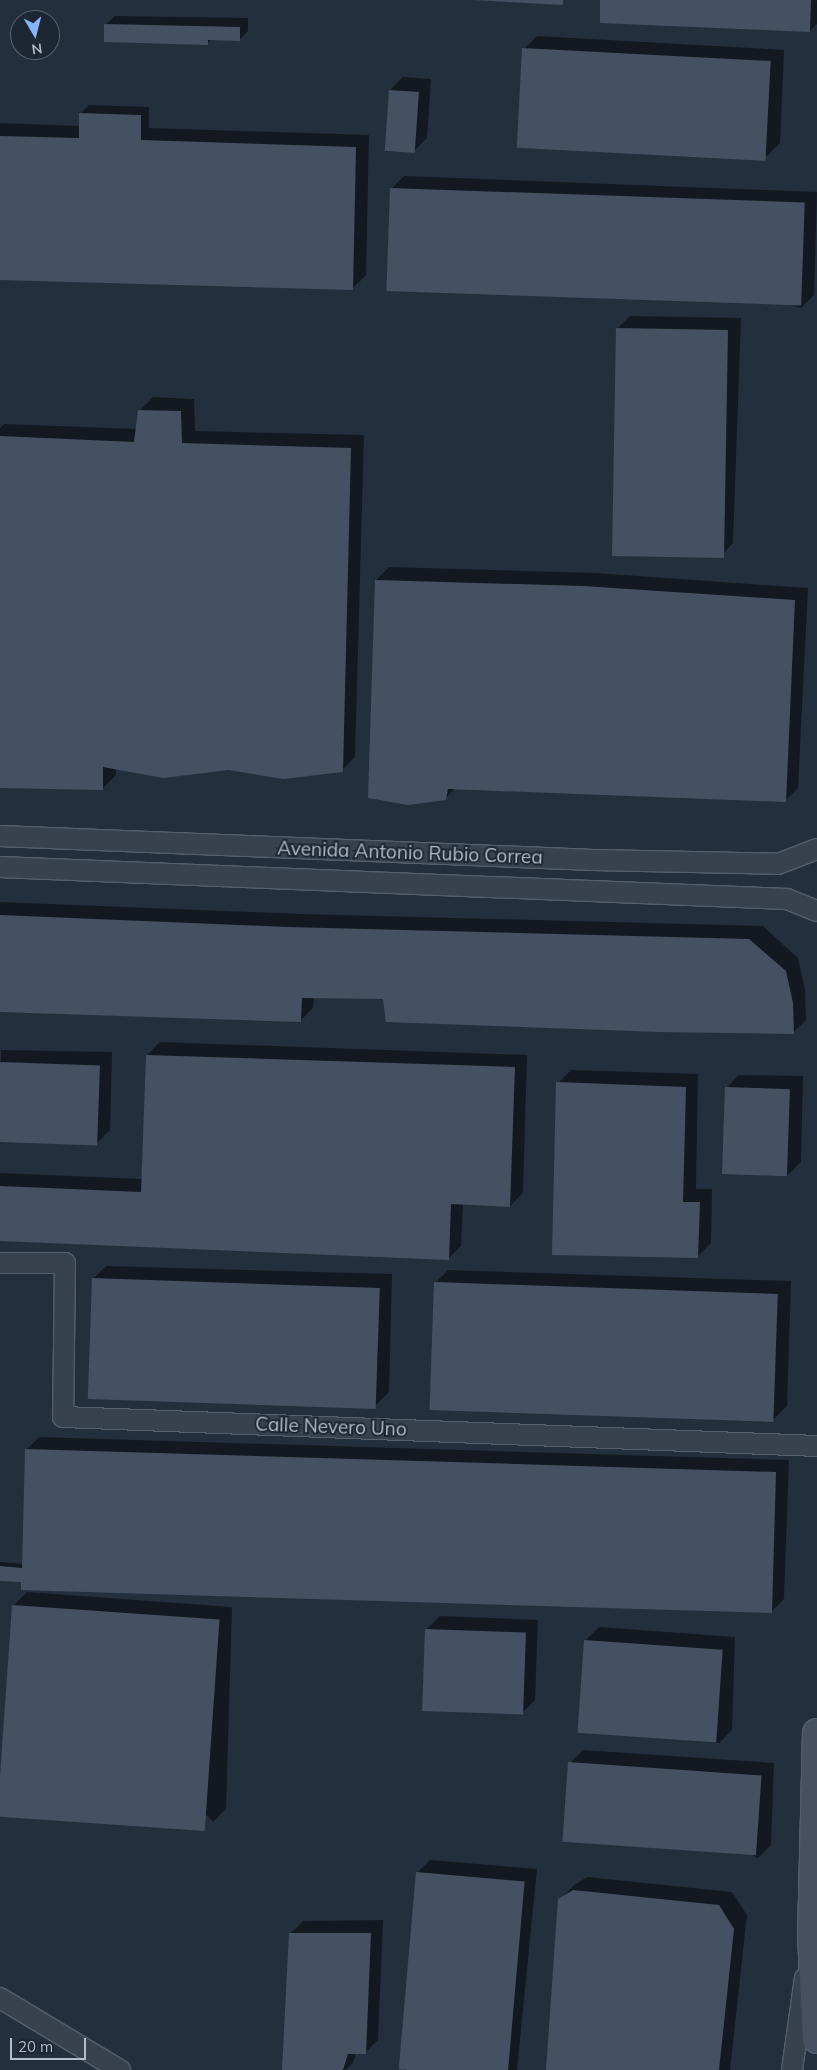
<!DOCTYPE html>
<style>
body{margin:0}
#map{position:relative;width:817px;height:2070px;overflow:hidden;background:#242f3e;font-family:Mulish,sans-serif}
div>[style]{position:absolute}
.shadow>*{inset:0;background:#0007}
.building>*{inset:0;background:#455162;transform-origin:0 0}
.roads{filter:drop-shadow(1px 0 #565f6c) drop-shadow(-1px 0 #565f6c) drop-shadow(0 1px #565f6c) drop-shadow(0 -1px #565f6c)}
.minor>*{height:20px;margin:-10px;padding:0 10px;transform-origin:10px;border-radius:10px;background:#38414e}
.secondary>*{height:28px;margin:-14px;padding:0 14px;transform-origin:14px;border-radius:14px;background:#465061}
span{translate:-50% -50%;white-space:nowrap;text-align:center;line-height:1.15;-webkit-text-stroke:4px #1d2633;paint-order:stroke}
.street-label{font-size:19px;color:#b4bcc9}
.north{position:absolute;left:10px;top:10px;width:50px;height:50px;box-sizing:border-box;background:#1d2633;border:1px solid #59626f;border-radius:50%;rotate:172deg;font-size:14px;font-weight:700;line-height:20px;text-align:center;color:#b4bcc9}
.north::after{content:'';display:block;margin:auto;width:18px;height:22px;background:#8ab4f8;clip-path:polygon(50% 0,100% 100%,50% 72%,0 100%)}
.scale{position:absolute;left:10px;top:2038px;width:76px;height:22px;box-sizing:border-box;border:2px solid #b4bcc9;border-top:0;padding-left:6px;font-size:15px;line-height:18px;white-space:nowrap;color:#b4bcc9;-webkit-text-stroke:4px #1d2633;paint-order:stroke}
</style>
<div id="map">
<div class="shadow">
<div style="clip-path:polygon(601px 0,817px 0,817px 24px,810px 31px)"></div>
<div style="clip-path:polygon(115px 16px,248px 18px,248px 31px,239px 40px,212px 39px,208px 43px,106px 24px)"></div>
<div style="clip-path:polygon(537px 36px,784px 50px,780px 143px,767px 156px,524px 49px)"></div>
<div style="clip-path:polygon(403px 77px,431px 79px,427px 138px,414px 151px,390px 90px)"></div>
<div style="clip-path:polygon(89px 105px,149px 107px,149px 128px,369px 135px,366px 275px,353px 288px,0 279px,0 123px,80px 126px,80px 114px)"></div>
<div style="clip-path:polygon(404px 176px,817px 192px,814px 295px,801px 308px,391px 189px)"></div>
<div style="clip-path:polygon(630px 316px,741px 318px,733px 543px,720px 557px,617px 329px)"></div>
<div style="clip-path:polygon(153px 397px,194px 399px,195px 431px,364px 435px,355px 757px,342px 770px,116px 768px,116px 775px,103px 788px,0 787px,0 428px,4px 424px,137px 429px,140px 410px)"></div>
<div style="clip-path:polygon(389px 567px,596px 573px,808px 588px,798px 788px,785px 801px,455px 788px,445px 799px,376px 580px)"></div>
<div style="clip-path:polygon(0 902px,302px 914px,763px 926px,798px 958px,805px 990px,806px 1020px,793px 1033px,384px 998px,314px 997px,313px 1008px,300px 1021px,0 1011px)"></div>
<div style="clip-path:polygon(160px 1042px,527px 1055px,523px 1193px,510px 1206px,463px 1204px,461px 1246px,448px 1259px,0 1240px,0 1173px,143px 1179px,147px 1055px)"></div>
<div style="clip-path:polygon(1px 1050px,112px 1052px,110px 1130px,97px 1143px,0 1141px)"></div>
<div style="clip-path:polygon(571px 1070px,698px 1074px,696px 1189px,712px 1189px,711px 1243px,698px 1256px,558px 1083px)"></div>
<div style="clip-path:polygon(739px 1075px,803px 1076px,801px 1162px,788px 1175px,726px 1088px)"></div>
<div style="clip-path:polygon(106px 1266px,392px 1274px,389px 1392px,376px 1405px,93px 1279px)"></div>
<div style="clip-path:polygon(448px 1270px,791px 1281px,787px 1406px,774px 1419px,435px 1283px)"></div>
<div style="clip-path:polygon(39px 1437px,789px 1460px,784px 1599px,771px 1612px,0 1580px,0 1562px,23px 1564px,26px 1450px)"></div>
<div style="clip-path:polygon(27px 1592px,232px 1607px,226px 1809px,213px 1822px,14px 1605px)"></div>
<div style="clip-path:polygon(440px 1616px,538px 1620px,535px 1700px,522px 1713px,427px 1629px)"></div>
<div style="clip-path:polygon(599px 1627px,735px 1637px,732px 1730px,719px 1743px,582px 1732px,586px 1640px)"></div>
<div style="clip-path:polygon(583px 1750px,774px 1763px,771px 1845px,758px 1858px,570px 1763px)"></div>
<div style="clip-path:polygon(430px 1860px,537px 1869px,517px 2070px,404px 2070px,417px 1873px)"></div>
<div style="clip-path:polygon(587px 1877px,732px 1892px,747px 1915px,730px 2070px,548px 2070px,560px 1900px,573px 1886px)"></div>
<div style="clip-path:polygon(383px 1920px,378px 2040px,365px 2053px,356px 2053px,353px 2063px,346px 2070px,283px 2070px,290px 1934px,303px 1921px)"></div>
</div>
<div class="building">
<div style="clip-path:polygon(472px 0,563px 0,563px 5px)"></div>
<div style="clip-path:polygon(600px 0,811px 0,810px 32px,600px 23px)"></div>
<div style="clip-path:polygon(104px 24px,240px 27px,240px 41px,208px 40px,208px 45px,104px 42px)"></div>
<div style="left:522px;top:48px;width:249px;height:100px;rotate:3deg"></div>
<div style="left:389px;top:90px;width:30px;height:61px;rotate:4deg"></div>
<div style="clip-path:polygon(79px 113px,141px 115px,141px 140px,356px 147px,353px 290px,0 280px,0 136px,79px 138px)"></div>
<div style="left:390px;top:188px;width:415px;height:103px;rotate:2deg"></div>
<div style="left:616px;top:328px;width:112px;height:228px;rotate:1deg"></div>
<div style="clip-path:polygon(138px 410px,181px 411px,182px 443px,351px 448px,343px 772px,283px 779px,229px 770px,163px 778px,103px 767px,103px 790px,0 788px,0 436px,134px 442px)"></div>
<div style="clip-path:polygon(375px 580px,583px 586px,795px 600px,786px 802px,448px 789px,446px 800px,408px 805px,368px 798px)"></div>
<div style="clip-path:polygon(0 915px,288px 927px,749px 939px,786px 971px,793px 1003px,794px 1034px,659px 1032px,386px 1022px,383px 999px,302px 998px,301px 1022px,0 1012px)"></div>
<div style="clip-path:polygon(146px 1055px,515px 1067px,510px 1207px,451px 1204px,449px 1260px,0 1241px,0 1186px,141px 1192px)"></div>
<div style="left:0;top:1062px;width:100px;height:80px;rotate:2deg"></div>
<div style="clip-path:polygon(556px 1082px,686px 1087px,683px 1202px,700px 1202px,698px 1258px,552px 1255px)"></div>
<div style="left:725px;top:1087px;width:65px;height:87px;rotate:2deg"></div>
<div style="left:92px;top:1278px;width:288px;height:121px;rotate:2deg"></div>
<div style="left:434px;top:1282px;width:344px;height:128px;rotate:2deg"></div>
<div style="clip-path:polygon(25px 1449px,776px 1472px,772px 1613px,21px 1590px,21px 1582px,0 1581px,0 1566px,22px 1568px)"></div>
<div style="left:12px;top:1605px;width:208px;height:212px;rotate:4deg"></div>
<div style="left:425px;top:1629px;width:101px;height:82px;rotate:2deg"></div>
<div style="left:584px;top:1640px;width:139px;height:93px;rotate:4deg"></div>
<div style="left:568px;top:1762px;width:194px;height:80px;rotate:4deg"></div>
<div style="left:416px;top:1872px;width:109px;height:198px;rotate:5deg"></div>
<div style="clip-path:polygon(573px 1890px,719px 1905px,734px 1929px,719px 2070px,546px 2070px,558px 1899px)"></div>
<div style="clip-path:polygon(289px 1933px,371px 1933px,366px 2054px,348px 2054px,343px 2070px,282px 2070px)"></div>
</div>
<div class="roads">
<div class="minor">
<div style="left:0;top:836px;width:594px;rotate:2.31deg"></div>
<div style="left:594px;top:860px;width:184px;rotate:1.2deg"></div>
<div style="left:778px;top:864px;width:42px;rotate:-21deg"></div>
<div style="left:0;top:867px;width:788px;rotate:2.33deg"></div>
<div style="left:787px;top:899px;width:32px;rotate:22deg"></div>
<div style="left:0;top:1263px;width:65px"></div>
<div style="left:65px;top:1263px;width:154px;rotate:90.7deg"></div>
<div style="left:63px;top:1417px;width:755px;rotate:2.2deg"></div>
<div style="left:0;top:1998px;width:140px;rotate:31deg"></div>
<div style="left:792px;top:2070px;width:93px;rotate:-82deg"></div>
</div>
<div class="secondary">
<div style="left:817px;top:1733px;width:201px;rotate:91.4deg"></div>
<div style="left:812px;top:1934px;width:105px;rotate:87.3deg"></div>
</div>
</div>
<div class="street-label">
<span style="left:410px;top:853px;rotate:2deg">Avenida Antonio Rubio Correa</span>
<span style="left:331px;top:1427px;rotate:2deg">Calle Nevero Uno</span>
</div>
<div class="north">N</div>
<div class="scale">20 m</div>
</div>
